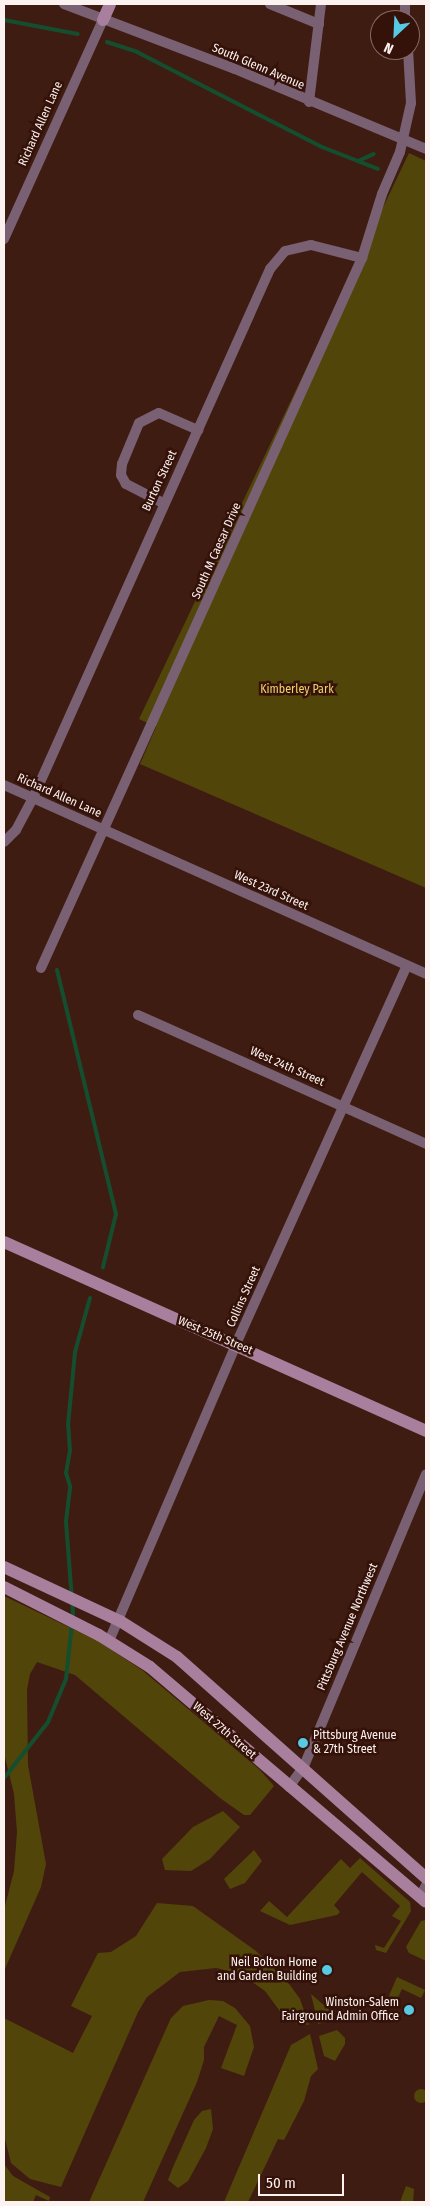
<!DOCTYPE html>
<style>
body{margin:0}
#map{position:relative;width:430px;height:2206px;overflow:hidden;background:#3f1c12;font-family:"Fira Sans Condensed",sans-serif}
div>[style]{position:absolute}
.green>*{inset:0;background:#52450a}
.round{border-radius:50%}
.stream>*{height:4px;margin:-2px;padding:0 2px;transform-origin:2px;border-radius:2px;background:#144e2f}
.street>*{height:10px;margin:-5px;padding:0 5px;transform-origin:5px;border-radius:5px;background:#7a6073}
.secondary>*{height:12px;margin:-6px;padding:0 6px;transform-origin:6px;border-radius:6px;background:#a97f9e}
.dots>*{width:14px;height:14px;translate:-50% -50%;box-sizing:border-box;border:2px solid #341209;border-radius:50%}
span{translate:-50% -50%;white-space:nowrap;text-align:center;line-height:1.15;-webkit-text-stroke:5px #341209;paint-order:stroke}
.street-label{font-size:12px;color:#fcf2ef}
.park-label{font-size:12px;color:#eed369}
.poi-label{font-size:12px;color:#fcf2ef}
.left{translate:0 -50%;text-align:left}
.right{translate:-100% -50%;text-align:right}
.frame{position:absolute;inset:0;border:5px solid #fcf2ef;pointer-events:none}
.north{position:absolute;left:370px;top:10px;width:50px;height:50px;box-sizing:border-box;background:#341209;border:1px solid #846c65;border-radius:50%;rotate:205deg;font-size:14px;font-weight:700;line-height:20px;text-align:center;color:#fcf2ef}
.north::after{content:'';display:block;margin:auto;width:18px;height:22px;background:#58c9e3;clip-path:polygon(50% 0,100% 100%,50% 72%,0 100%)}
.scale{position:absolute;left:258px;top:2174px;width:86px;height:22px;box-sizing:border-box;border:2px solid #fcf2ef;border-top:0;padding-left:6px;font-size:15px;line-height:18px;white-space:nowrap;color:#fcf2ef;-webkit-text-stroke:4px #341209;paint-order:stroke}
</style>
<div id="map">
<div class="green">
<div style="clip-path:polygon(409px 153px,426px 161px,426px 888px,140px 764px,156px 727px,139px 719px)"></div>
<div style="clip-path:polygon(4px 1596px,98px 1641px,142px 1670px,260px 1770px,274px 1786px,250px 1815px,244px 1815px,220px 1798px,75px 1675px,37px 1662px,30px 1674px,27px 1690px,28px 1765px,46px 1864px,41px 1887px,4px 1971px,4px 1910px,14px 1871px,17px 1832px,14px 1794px,4px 1753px)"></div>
<div style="clip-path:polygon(223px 1811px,240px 1827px,210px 1859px,191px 1871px,165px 1870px,162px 1859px,193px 1827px)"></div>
<div style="clip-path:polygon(254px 1850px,262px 1861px,245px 1883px,230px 1889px,224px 1879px)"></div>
<div style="clip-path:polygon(360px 1858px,410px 1902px,411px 1911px,386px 1953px,376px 1950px,375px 1945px,384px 1948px,401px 1921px,392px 1916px,400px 1906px,362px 1872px,334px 1905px,340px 1912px,337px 1915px,290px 1925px,260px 1911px,269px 1901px,287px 1917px,341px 1859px,350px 1868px)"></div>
<div style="clip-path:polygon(157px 1903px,193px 1906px,256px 1951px,290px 1985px,300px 1999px,309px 2025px,288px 2022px,265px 1991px,241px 1974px,216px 1968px,180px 1972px,147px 1997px,138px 2012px,61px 2187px,30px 2179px,11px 2163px,4px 2135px,4px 2018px,73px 2053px,92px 2016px,71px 2006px,98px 1953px,111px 1952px,136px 1936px)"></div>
<div style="clip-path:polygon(426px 1920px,426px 1961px,409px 1953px,406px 1947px,421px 1921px)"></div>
<div style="clip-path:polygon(397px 1977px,425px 1990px,421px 1998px,402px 1989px,396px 2002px,388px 1998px)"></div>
<div style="clip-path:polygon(311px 1994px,335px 2015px,330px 2021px,318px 2024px)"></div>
<div style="clip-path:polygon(209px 2000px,223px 2001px,235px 2008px,250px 2026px,254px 2047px,244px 2076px,221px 2068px,237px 2025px,219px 2016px,204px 2047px,204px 2060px,197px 2082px,143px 2202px,89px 2202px,171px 2018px,183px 2006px)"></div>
<div style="clip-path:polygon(337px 2030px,345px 2038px,345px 2044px,335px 2061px,324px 2056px,319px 2036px)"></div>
<div style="clip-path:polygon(310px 2034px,318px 2069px,311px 2076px,304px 2101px,284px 2140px,278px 2139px,248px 2202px,224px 2202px,291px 2045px)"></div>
<div class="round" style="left:414px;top:2089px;width:14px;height:14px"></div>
<div style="clip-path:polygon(211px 2109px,213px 2129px,206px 2148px,188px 2181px,178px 2188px,168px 2180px,173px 2167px,194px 2120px,202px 2111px)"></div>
<div style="clip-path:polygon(4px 2164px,13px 2176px,50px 2197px,49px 2201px,36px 2195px,33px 2202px,4px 2202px)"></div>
<div style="clip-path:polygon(406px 2186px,414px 2189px,413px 2202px,400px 2202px)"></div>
</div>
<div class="stream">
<div style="left:4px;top:20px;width:75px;rotate:10.7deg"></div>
<div style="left:107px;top:42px;width:32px;rotate:18deg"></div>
<div style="left:137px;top:52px;width:208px;rotate:27.2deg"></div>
<div style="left:322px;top:147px;width:60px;rotate:21.4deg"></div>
<div style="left:358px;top:161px;width:17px;rotate:-24deg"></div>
<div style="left:57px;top:970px;width:251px;rotate:76.4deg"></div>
<div style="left:116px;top:1214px;width:55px;rotate:103.8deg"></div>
<div style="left:4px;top:1778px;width:71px;rotate:-51.8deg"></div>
<div style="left:48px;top:1722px;width:47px;rotate:-67.3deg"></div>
<div style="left:66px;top:1679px;width:66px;rotate:-83.9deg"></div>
<div style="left:73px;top:1613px;width:92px;rotate:-94.4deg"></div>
<div style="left:66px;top:1521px;width:35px;rotate:-83deg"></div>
<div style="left:70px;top:1486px;width:14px;rotate:-107deg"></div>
<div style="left:66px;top:1473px;width:22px;rotate:-80deg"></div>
<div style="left:70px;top:1451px;width:26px;rotate:-94deg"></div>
<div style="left:68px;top:1425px;width:73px;rotate:-84.5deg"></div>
<div style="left:75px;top:1352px;width:56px;rotate:-74.5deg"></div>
</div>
<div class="street">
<div style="left:64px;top:4px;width:183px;rotate:20.8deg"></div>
<div style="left:235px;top:69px;width:207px;rotate:22.7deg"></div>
<div style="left:270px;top:4px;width:53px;rotate:22.2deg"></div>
<div style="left:405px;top:20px;width:16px;rotate:-90deg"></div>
<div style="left:309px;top:102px;width:99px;rotate:-83deg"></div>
<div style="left:4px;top:239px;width:240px;rotate:-65.7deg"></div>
<div style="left:163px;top:503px;width:42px;rotate:-152.8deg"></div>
<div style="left:126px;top:484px;width:10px;rotate:-119deg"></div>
<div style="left:121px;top:475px;width:11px;rotate:-85deg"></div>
<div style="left:122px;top:464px;width:44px;rotate:-67.5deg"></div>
<div style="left:139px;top:423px;width:22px;rotate:-27deg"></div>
<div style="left:159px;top:413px;width:43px;rotate:23.6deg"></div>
<div style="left:4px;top:785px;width:462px;rotate:24.1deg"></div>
<div style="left:4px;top:842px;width:17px;rotate:-45deg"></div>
<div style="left:16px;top:830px;width:36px;rotate:-62deg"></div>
<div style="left:33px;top:798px;width:580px;rotate:-65.87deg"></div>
<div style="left:270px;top:269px;width:23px;rotate:-50deg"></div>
<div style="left:285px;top:251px;width:27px;rotate:-13deg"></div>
<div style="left:311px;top:245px;width:53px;rotate:14.3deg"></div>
<div style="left:41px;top:968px;width:779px;rotate:-65.67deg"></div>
<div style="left:362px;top:258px;width:67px;rotate:-72.6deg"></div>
<div style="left:382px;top:194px;width:46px;rotate:-66.8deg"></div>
<div style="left:400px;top:152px;width:50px;rotate:-77.3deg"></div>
<div style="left:411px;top:103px;width:53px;rotate:-93.2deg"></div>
<div style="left:138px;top:1015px;width:316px;rotate:24.1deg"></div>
<div style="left:109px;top:1641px;width:323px;rotate:-66.8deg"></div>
<div style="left:236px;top:1344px;width:415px;rotate:-65.7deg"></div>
<div style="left:289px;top:1787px;width:26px;rotate:-54deg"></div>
<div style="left:304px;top:1766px;width:316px;rotate:-67.3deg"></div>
<div style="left:420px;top:1897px;width:13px;rotate:-63deg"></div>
</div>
<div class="secondary">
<div style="left:103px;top:20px;width:17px;rotate:-66deg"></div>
<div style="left:4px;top:1242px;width:462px;rotate:24.1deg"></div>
<div style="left:4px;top:1567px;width:128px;rotate:25deg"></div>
<div style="left:120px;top:1621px;width:67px;rotate:32.3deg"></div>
<div style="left:177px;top:1657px;width:333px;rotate:41.6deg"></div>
<div style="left:4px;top:1587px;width:106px;rotate:26.8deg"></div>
<div style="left:99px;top:1635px;width:60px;rotate:32.1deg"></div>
<div style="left:150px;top:1667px;width:362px;rotate:40.4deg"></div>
</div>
<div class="dots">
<div style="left:303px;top:1743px;background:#58c9e3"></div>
<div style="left:327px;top:1970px;background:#58c9e3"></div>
<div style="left:409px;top:2010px;background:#58c9e3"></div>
</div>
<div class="street-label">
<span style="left:258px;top:67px;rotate:23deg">South Glenn Avenue</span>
<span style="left:41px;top:124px;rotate:-66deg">Richard Allen Lane</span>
<span style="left:160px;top:481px;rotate:-65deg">Burton Street</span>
<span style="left:217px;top:551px;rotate:-66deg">South M Caesar Drive</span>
<span style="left:59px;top:796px;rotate:24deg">Richard Allen Lane</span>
<span style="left:271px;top:891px;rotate:24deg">West 23rd Street</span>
<span style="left:287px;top:1067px;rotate:24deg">West 24th Street</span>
<span style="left:244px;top:1297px;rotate:-66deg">Collins Street</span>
<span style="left:215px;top:1336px;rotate:23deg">West 25th Street</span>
<span style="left:348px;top:1627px;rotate:-67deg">Pittsburg Avenue Northwest</span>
<span style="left:224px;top:1731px;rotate:41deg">West 27th Street</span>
</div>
<div class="park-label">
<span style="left:297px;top:690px">Kimberley Park</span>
</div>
<div class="poi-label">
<span class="left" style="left:313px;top:1743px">Pittsburg Avenue<br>&amp; 27th Street</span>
<span class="right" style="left:317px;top:1970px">Neil Bolton Home<br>and Garden Building</span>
<span class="right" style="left:399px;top:2010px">Winston-Salem<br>Fairground Admin Office</span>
</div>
<div class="frame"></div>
<div class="north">N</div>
<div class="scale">50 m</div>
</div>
